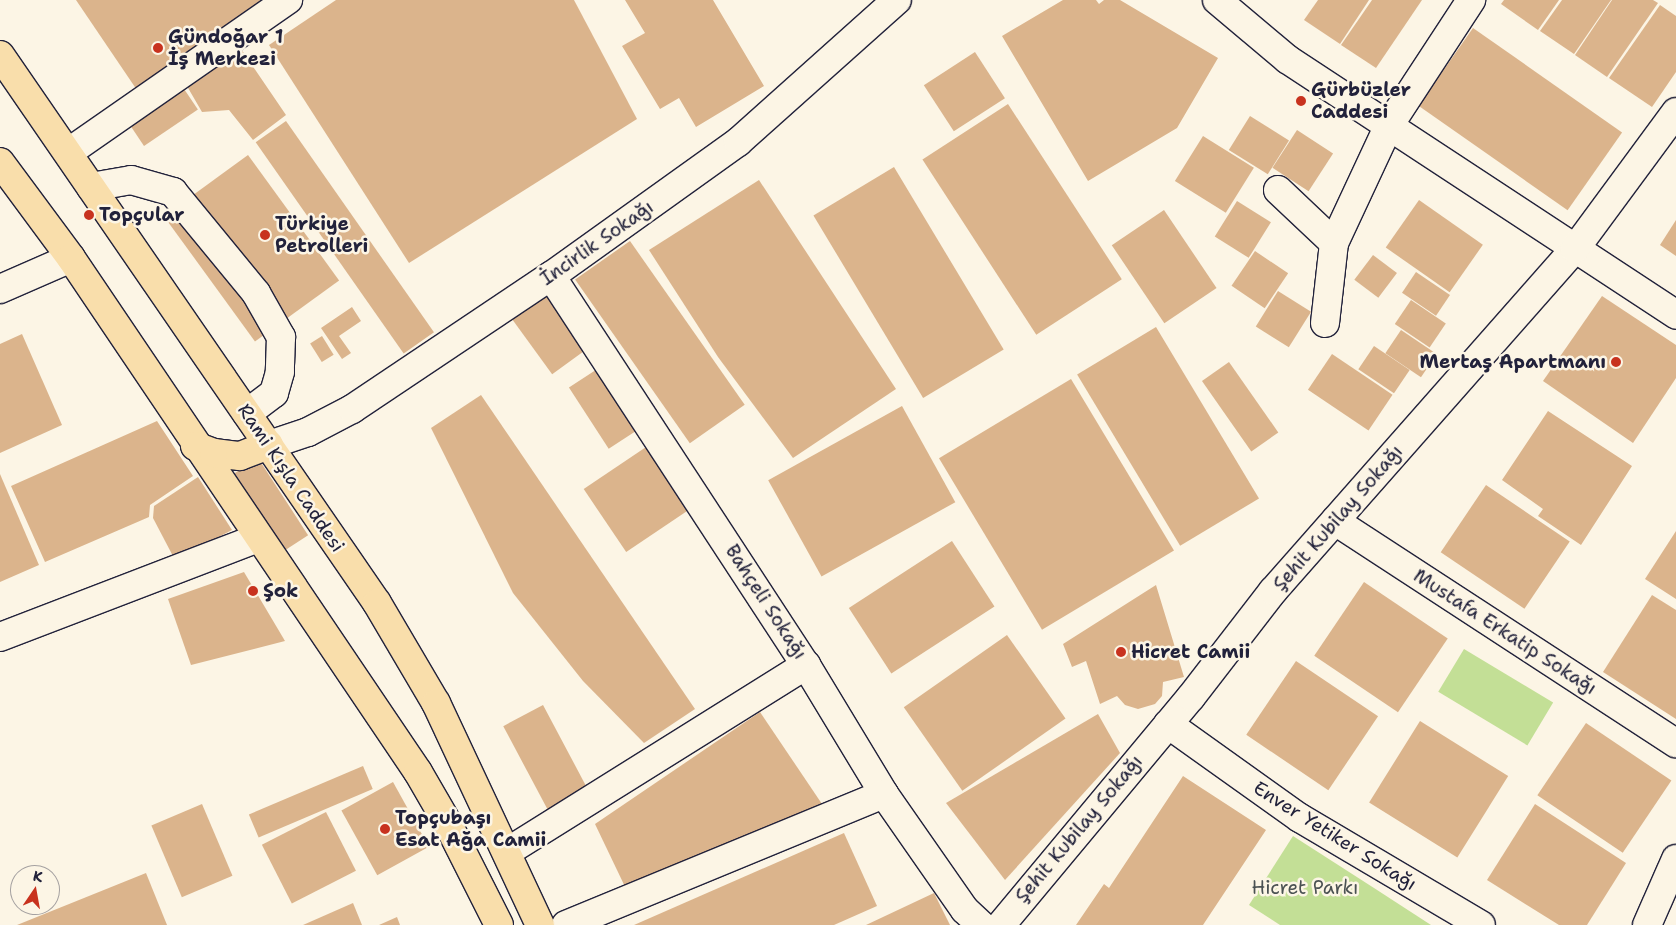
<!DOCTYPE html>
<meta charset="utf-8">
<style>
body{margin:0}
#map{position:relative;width:1676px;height:925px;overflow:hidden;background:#fcf5e5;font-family:"Shantell Sans",sans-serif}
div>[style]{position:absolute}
.green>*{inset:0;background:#c3df96;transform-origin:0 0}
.building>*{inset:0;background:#dbb48c;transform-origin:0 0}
.roads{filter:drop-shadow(1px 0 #22223b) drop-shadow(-1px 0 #22223b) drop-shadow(0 1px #22223b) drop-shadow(0 -1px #22223b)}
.minor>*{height:28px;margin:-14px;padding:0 14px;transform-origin:14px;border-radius:14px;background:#fcf5e5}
.major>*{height:28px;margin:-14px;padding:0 14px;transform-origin:14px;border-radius:14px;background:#f9deab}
.dots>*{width:14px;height:14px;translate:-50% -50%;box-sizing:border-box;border:2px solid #fcf5e5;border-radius:50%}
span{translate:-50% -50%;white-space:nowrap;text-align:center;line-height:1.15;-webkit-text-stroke:5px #fcf5e5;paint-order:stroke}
.poi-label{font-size:19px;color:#22223b;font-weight:700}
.left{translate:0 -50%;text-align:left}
.right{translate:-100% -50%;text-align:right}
.street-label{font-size:19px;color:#22223b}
.park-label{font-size:19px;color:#4a5152}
.north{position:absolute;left:10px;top:865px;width:50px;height:50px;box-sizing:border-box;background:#fcf5e5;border:1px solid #a5a1a1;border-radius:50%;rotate:12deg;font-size:14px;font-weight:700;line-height:20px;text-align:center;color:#22223b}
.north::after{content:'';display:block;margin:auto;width:18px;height:22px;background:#c8321e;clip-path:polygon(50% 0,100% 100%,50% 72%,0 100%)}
</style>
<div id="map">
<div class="green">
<div style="left:1464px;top:649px;width:104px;height:50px;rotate:31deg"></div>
<div style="clip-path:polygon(1293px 836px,1374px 888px,1431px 925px,1280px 925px,1249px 905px)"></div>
</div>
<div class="building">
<div style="clip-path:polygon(76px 0,276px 0,141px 96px)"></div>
<div style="clip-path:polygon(336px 0,574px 0,637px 119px,409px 263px,269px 45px)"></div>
<div style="clip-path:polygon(625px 0,713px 0,764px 86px,696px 127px,679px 98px,660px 109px,622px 46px,645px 33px)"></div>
<div style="clip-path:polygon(1063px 0,1096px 0,1099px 4px,1104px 0,1120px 0,1218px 58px,1177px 128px,1088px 181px,1002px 36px)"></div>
<div style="clip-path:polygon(1318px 0,1369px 0,1340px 44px,1304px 20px)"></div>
<div style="clip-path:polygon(1372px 0,1422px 0,1376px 68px,1341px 45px)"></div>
<div style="clip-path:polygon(1504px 0,1559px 0,1538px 30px,1501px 4px)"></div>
<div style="clip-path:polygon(1562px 0,1611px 0,1574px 54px,1540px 31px)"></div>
<div style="clip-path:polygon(1612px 0,1653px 0,1658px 3px,1607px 77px,1575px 55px)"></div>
<div style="clip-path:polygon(1660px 5px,1676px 16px,1676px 72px,1652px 107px,1609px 78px)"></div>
<div style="left:1473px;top:28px;width:182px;height:95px;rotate:35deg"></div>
<div style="clip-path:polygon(235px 40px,286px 115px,253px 140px,229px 110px,202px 112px,184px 81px)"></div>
<div style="left:975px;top:52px;width:55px;height:61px;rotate:57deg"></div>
<div style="left:180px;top:83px;width:32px;height:65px;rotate:56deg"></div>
<div style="left:1008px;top:104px;width:209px;height:102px;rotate:57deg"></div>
<div style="left:1250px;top:116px;width:46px;height:40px;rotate:32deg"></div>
<div style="left:286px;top:121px;width:258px;height:37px;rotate:55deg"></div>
<div style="left:1297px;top:130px;width:43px;height:45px;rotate:33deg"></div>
<div style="left:1203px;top:136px;width:60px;height:53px;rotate:32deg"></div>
<div style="left:248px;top:155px;width:155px;height:104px;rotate:54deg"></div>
<div style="left:894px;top:167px;width:213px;height:94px;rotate:59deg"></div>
<div style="clip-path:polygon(759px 180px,896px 389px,793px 458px,718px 357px,649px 250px)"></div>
<div style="left:1419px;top:200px;width:78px;height:58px;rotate:35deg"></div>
<div style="left:1237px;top:201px;width:40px;height:42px;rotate:32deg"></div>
<div style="left:1164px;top:210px;width:94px;height:63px;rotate:56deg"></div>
<div style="clip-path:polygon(1676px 220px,1676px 256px,1660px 245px)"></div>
<div style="left:630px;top:241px;width:200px;height:67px;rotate:55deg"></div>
<div style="left:1255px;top:251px;width:40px;height:42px;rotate:34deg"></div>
<div style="left:1373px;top:255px;width:30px;height:31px;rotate:37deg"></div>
<div style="left:1416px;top:272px;width:41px;height:25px;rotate:34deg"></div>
<div style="left:551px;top:291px;width:68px;height:48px;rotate:54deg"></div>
<div style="left:1278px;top:291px;width:39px;height:42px;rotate:32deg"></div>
<div style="clip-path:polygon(1602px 296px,1676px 345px,1676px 378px,1633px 443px,1543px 381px)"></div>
<div style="left:1411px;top:300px;width:42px;height:29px;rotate:34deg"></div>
<div style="clip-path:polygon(352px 307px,361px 321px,339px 336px,351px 353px,342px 359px,321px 328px)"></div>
<div style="left:1156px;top:327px;width:200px;height:92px;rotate:59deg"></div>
<div style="left:1401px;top:330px;width:43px;height:28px;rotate:34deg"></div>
<div style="clip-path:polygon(22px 334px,62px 425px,0 453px,0 344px)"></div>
<div style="left:322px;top:336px;width:22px;height:14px;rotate:58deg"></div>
<div style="left:1374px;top:346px;width:43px;height:28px;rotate:34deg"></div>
<div style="left:1332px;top:354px;width:73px;height:43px;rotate:34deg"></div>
<div style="left:1229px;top:362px;width:86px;height:33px;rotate:55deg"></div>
<div style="left:605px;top:364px;width:73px;height:43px;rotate:57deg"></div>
<div style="left:1071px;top:379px;width:200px;height:154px;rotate:59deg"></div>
<div style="clip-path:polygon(481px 395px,695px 709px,644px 743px,583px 681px,513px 593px,431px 428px)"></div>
<div style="left:902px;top:406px;width:110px;height:153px;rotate:61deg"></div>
<div style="clip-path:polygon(1548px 411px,1632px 466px,1581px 545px,1538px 516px,1543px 509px,1502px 480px)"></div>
<div style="clip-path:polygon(157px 421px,193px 476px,150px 505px,149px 517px,45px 562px,11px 486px)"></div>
<div style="left:655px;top:441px;width:76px;height:86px;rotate:56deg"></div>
<div style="left:258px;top:458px;width:92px;height:28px;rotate:57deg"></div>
<div style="clip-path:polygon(0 474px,39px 565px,0 582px)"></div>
<div style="clip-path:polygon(198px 477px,232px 530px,175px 560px,153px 518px,154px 506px)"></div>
<div style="left:1486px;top:485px;width:101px;height:81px;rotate:34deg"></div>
<div style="clip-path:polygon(1676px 531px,1676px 599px,1645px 579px)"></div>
<div style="left:952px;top:541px;width:78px;height:123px;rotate:57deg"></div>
<div style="clip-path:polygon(244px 572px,285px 641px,191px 665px,168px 599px)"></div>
<div style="left:1364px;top:582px;width:101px;height:89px;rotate:34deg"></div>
<div style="clip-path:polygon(1156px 585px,1184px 677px,1163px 682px,1162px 696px,1155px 704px,1138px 709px,1125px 705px,1117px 696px,1100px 704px,1086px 661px,1072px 667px,1063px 644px)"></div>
<div style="clip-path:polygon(1652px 595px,1676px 610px,1676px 719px,1603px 672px)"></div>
<div style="left:1007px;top:635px;width:102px;height:126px;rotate:55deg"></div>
<div style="left:1296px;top:661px;width:99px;height:89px;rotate:34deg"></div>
<div style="left:543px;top:705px;width:97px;height:45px;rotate:62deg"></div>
<div style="clip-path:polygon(760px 712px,822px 804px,628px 893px,595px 824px)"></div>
<div style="clip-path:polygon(1098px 714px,1120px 753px,1005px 880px,946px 803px)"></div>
<div style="left:1420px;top:721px;width:104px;height:96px;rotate:32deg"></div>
<div style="left:1586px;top:723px;width:103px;height:87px;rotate:34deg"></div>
<div style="left:363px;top:766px;width:25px;height:124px;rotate:67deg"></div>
<div style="clip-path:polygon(1183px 776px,1266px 830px,1203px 925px,1076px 925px,1104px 884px,1109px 888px)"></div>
<div style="left:393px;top:782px;width:74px;height:59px;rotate:61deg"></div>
<div style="left:202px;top:804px;width:78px;height:55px;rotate:67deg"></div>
<div style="clip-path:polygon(1535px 804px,1626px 863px,1587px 925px,1559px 925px,1487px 880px)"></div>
<div style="left:326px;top:812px;width:66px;height:72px;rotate:63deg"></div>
<div style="clip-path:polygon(844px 833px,877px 906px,834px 925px,634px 925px)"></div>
<div style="clip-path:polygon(146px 873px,167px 925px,17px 925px)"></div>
<div style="clip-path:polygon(934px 893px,950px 925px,866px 925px)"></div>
<div style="clip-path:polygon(353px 903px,362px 925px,303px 925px)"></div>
<div style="clip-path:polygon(397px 917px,400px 925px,379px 925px)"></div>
</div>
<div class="roads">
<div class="minor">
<div style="left:1217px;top:0;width:92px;rotate:40.1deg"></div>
<div style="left:1287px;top:59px;width:466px;rotate:33.3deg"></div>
<div style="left:69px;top:152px;width:267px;rotate:-34.8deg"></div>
<div style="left:91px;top:187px;width:41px;rotate:-9.9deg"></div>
<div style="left:131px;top:180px;width:44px;rotate:15.9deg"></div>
<div style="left:173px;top:192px;width:131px;rotate:50.6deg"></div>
<div style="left:256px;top:293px;width:51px;rotate:60.4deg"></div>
<div style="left:281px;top:337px;width:35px;rotate:92deg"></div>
<div style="left:280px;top:372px;width:22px;rotate:106deg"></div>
<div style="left:274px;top:393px;width:34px;rotate:143deg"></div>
<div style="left:1278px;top:190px;width:77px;rotate:43.4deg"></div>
<div style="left:551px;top:276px;width:465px;rotate:56.8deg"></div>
<div style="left:806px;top:665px;width:151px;rotate:58.8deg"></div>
<div style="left:884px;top:794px;width:141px;rotate:55.1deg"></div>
<div style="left:965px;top:910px;width:22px;rotate:43deg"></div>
<div style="left:0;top:289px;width:77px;rotate:-23.6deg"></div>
<div style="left:1325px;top:323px;width:81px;rotate:-83.6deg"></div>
<div style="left:1334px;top:243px;width:128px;rotate:-65deg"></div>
<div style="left:1388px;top:127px;width:152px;rotate:-56.8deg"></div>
<div style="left:269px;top:445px;width:41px;rotate:-18.4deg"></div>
<div style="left:308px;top:432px;width:50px;rotate:-27.6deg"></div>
<div style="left:352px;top:409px;width:239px;rotate:-33.8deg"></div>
<div style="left:551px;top:276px;width:230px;rotate:-35.6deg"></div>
<div style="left:738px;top:142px;width:213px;rotate:-41.8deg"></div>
<div style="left:1335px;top:521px;width:407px;rotate:33.1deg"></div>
<div style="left:0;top:637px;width:276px;rotate:-21deg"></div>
<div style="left:1168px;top:724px;width:162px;rotate:35.5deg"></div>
<div style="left:1300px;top:818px;width:210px;rotate:30.6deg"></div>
<div style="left:507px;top:852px;width:353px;rotate:-32deg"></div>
<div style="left:566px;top:925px;width:344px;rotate:-22.4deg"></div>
<div style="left:1001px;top:925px;width:297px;rotate:-50.2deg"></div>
<div style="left:1191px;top:697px;width:134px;rotate:-52.3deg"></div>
<div style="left:1273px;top:591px;width:456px;rotate:-48.6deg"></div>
<div style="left:1575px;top:249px;width:170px;rotate:-53.6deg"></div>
<div style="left:1647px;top:925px;width:72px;rotate:-66.3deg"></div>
</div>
<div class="major">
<div style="left:0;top:55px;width:665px;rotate:55.47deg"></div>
<div style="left:377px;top:603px;width:116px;rotate:59.5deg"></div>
<div style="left:436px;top:703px;width:245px;rotate:64.9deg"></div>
<div style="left:0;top:162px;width:119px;rotate:53.5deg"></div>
<div style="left:71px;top:258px;width:620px;rotate:55.98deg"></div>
<div style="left:418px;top:772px;width:58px;rotate:59.9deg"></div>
<div style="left:447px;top:822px;width:115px;rotate:63.2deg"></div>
<div style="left:195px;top:446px;width:20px;rotate:20deg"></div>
<div style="left:214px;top:453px;width:26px;rotate:7deg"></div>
<div style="left:240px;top:456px;width:31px;rotate:-21deg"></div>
</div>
</div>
<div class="dots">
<div style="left:158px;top:48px;background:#c8321e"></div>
<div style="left:1301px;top:101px;background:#c8321e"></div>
<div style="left:89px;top:215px;background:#c8321e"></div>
<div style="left:265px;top:235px;background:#c8321e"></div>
<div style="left:1616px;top:362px;background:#c8321e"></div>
<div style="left:253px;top:591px;background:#c8321e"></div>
<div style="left:1121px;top:652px;background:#c8321e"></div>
<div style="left:385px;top:829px;background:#c8321e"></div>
</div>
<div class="poi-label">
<span class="left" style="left:168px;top:48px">Gündoğar 1<br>İş Merkezi</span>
<span class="left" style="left:1311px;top:101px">Gürbüzler<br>Caddesi</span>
<span class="left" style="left:99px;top:215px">Topçular</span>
<span class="left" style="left:275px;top:235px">Türkiye<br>Petrolleri</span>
<span class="right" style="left:1606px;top:362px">Mertaş Apartmanı</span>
<span class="left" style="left:263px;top:591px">Şok</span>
<span class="left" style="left:1131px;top:652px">Hicret Camii</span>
<span class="left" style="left:395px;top:829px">Topçubaşı<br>Esat Ağa Camii</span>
</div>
<div class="street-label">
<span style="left:597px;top:243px;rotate:-35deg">İncirlik Sokağı</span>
<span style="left:291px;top:478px;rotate:56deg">Rami Kışla Caddesi</span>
<span style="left:1338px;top:518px;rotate:-49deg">Şehit Kubilay Sokağı</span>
<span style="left:766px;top:602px;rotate:57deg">Bahçeli Sokağı</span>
<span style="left:1505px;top:632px;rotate:33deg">Mustafa Erkatip Sokağı</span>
<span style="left:1079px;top:829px;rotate:-50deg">Şehit Kubilay Sokağı</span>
<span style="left:1335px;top:836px;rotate:32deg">Enver Yetiker Sokağı</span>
</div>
<div class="park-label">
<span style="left:1305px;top:888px">Hicret Parkı</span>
</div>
<div class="north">K</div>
</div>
